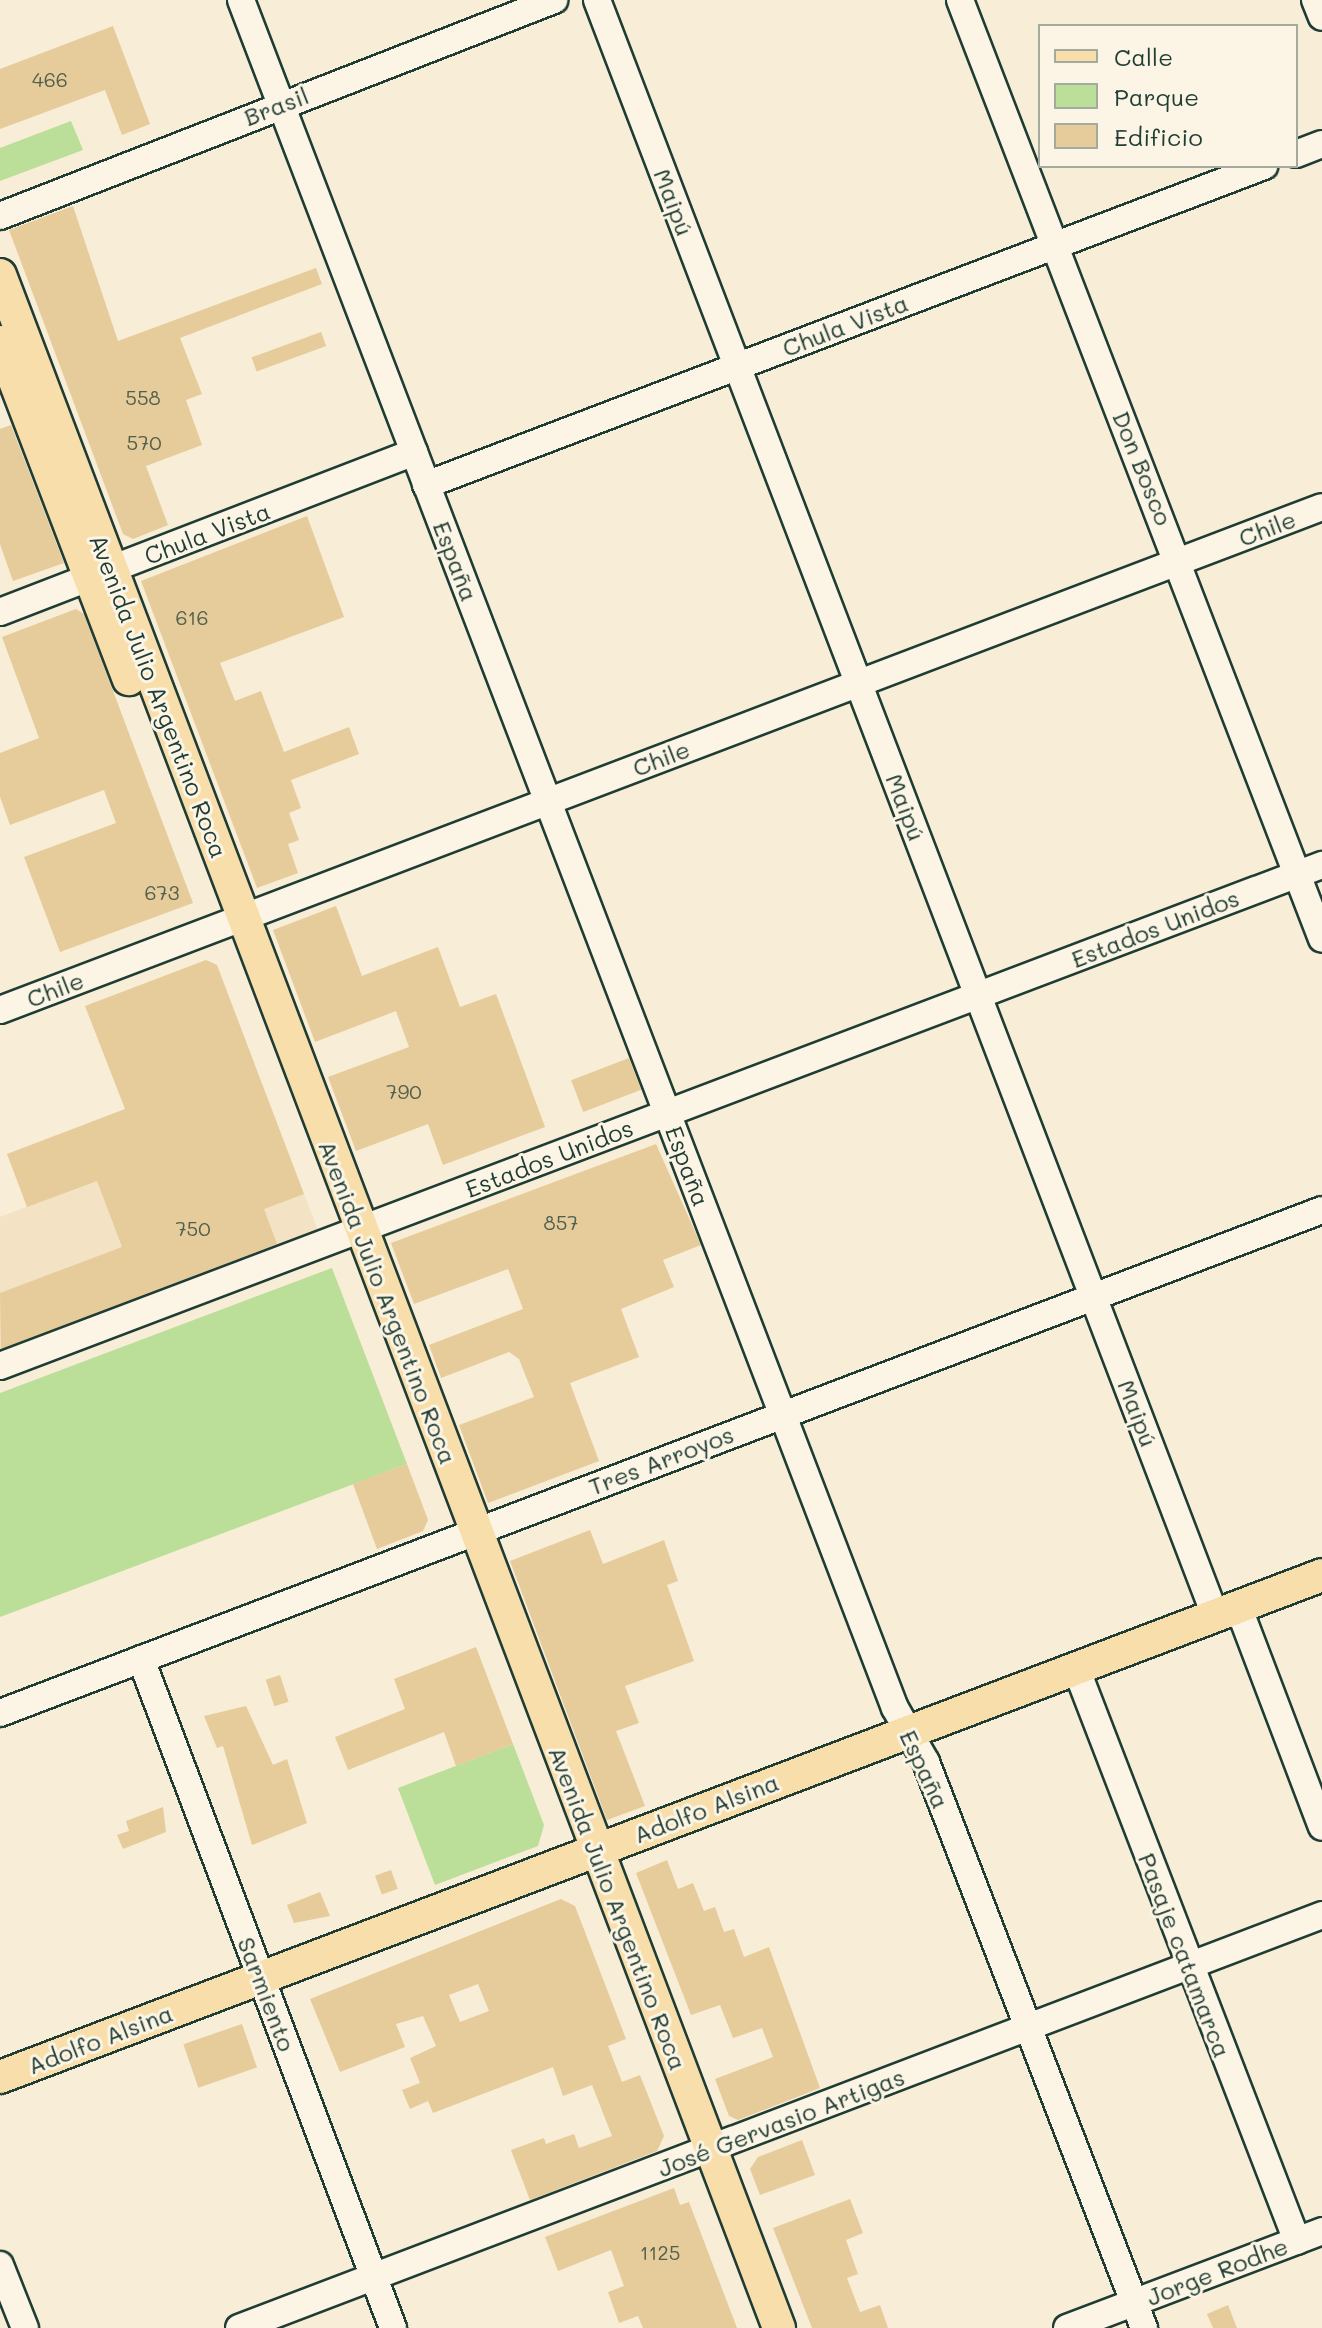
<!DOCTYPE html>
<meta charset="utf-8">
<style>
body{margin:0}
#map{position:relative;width:1322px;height:2328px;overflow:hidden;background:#f8edd6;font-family:Mali,sans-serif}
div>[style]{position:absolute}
.built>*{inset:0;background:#f3e3c4}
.green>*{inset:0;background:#bbde98}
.building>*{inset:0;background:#e6cb9b;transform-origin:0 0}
.roads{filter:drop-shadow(2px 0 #1f3d34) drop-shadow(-2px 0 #1f3d34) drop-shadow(0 2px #1f3d34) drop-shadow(0 -2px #1f3d34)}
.minor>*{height:26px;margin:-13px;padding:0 13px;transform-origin:13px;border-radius:13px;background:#fcf5e5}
.major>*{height:32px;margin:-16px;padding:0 16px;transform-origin:16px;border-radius:16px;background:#f8deab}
span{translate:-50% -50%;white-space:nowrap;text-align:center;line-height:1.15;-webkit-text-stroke:6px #fcf5e5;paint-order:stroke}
.number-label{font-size:20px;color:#51604e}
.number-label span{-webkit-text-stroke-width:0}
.street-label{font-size:24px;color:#1f3d34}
.legend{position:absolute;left:1038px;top:24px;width:260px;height:144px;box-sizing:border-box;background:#fcf5e5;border:2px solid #a4ab9e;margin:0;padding:10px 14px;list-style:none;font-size:24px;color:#1f3d34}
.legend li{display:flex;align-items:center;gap:16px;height:40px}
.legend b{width:40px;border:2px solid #a4ab9e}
</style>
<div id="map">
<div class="built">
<div style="clip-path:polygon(273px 1113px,320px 1236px,0 1356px,0 1217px)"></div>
</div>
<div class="green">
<div style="clip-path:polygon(71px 121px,83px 150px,0 181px,0 148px)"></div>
<div style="clip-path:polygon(332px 1268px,407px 1464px,0 1617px,0 1393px)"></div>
<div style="clip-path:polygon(513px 1744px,544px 1825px,538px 1846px,435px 1885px,398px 1788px)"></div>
</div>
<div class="building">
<div style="clip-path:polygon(113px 26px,150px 124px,122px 135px,105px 90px,0 129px,0 69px)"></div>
<div style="clip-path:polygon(73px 206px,118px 341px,316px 268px,322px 284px,180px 338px,202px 394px,186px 400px,202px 445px,146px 466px,168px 525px,133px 539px,123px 534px,9px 230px)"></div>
<div style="left:321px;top:332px;width:15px;height:74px;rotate:70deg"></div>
<div style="clip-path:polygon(11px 425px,64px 563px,13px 581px,0 544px,0 429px)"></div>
<div style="clip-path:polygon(307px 516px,344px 617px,220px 663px,235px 701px,261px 691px,284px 752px,349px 727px,359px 754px,291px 780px,301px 808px,289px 813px,299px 840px,288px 844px,298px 873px,257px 888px,141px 581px)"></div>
<div style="clip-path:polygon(76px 609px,84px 614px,193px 903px,60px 952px,24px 857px,116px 823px,104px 790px,10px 825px,0 797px,0 753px,39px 738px,2px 637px)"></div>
<div style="clip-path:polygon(336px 906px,362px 976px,438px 947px,460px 1007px,496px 994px,545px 1127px,443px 1165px,428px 1124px,356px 1151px,328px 1077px,409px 1047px,396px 1011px,315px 1042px,273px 930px)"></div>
<div style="clip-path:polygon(206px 960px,217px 965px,304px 1194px,264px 1209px,277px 1244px,1px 1349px,0 1293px,122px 1247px,97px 1181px,27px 1207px,7px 1154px,125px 1109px,85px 1006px)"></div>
<div style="left:629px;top:1058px;width:34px;height:62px;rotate:69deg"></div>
<div style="clip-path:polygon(656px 1144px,701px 1245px,663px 1260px,674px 1287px,621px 1309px,639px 1357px,570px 1383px,599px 1461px,488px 1503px,459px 1425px,534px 1397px,519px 1359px,509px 1352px,441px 1378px,429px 1345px,523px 1309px,508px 1269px,414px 1304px,391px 1243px)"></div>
<div style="clip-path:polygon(407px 1464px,428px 1520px,423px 1531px,377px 1549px,353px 1484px)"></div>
<div style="clip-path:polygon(590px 1530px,603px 1564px,664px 1540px,678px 1581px,667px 1585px,694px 1661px,625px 1686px,639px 1723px,616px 1731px,645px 1806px,607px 1820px,510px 1561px)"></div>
<div style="clip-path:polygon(476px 1647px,513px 1744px,456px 1766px,444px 1732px,348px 1770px,335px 1737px,405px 1709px,394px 1679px)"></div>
<div style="left:280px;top:1675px;width:28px;height:15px;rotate:72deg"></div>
<div style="clip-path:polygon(246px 1706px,273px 1765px,287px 1759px,307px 1823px,252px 1845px,223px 1746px,217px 1748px,204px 1716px)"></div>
<div style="clip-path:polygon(163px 1807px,166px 1832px,123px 1849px,117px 1835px,129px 1831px,126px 1821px)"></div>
<div style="clip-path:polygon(667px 1860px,678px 1889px,693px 1883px,704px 1911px,715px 1907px,724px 1932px,734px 1929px,744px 1957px,769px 1947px,820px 2088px,738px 2120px,729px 2116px,715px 2079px,773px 2057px,762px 2028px,733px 2038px,720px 2005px,691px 2015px,636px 1873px)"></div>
<div style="left:391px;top:1870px;width:20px;height:17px;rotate:70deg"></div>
<div style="clip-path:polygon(320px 1892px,330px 1916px,294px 1923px,287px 1905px)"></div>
<div style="clip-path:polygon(evenodd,561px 1899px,575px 1906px,626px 2039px,608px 2046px,622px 2082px,640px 2075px,664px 2136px,657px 2151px,530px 2200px,511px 2150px,544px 2138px,546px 2144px,574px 2134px,579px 2148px,612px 2136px,592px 2085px,563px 2096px,553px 2067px,433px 2113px,428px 2101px,410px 2109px,402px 2090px,420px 2083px,410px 2058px,436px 2046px,423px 2016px,396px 2024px,405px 2047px,340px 2072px,310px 1999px,561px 1899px,478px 1984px,489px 2011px,460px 2022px,449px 1995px,478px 1984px)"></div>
<div style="left:242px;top:2024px;width:46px;height:62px;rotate:71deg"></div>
<div style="clip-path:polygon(802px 2140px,815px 2175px,760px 2195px,750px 2169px,758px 2157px)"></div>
<div style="clip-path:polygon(674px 2188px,680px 2205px,689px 2202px,737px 2328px,643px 2328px,638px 2316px,619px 2323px,608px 2292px,624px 2286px,611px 2250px,558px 2271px,545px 2237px)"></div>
<div style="clip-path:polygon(850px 2199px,863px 2233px,846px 2240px,858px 2274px,847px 2278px,860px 2312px,880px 2305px,888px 2328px,812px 2328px,773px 2228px)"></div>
<div style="clip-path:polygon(1228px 2305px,1237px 2328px,1213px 2328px,1207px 2314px)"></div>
</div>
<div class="roads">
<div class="minor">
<div style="left:241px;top:0;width:1829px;rotate:69.05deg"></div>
<div style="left:895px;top:1708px;width:62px;rotate:60.1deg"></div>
<div style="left:926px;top:1762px;width:607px;rotate:68.94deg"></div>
<div style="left:597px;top:0;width:1729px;rotate:69.06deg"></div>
<div style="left:960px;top:0;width:1006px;rotate:68.92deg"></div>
<div style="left:1315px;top:0;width:18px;rotate:68deg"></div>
<div style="left:1296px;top:154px;width:28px;rotate:-21deg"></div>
<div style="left:0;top:216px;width:595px;rotate:-21.3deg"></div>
<div style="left:426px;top:485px;width:897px;rotate:-20.84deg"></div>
<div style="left:0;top:612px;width:444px;rotate:-21.1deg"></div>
<div style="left:0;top:1010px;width:1414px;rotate:-20.83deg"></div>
<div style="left:0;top:1366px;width:1414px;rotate:-20.76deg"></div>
<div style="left:1238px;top:1606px;width:236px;rotate:69.2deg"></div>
<div style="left:141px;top:1659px;width:715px;rotate:69.36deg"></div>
<div style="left:1076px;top:1668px;width:614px;rotate:68.91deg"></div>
<div style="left:0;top:1713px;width:1414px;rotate:-20.83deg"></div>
<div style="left:0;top:2265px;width:68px;rotate:68.4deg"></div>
<div style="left:239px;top:2328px;width:1159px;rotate:-20.87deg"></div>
<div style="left:1067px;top:2328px;width:273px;rotate:-20.8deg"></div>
</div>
<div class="major">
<div style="left:0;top:275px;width:2196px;rotate:69.22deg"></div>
<div style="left:0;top:342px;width:361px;rotate:69.1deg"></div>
<div style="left:0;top:2077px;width:1414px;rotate:-20.79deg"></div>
</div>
</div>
<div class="number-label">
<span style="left:50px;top:79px">466</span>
<span style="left:143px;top:397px">558</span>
<span style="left:144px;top:442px">570</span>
<span style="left:192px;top:617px">616</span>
<span style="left:162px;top:892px">673</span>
<span style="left:404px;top:1091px">790</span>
<span style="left:561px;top:1222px">857</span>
<span style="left:193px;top:1228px">750</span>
<span style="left:660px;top:2252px">1125</span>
</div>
<div class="street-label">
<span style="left:276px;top:106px;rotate:-21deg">Brasil</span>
<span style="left:674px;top:202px;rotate:69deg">Maipú</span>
<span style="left:845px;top:325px;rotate:-21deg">Chula Vista</span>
<span style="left:1143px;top:468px;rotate:68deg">Don Bosco</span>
<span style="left:1267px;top:528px;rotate:-21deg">Chile</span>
<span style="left:207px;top:533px;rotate:-21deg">Chula Vista</span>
<span style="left:456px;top:561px;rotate:69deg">España</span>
<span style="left:159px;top:696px;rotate:69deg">Avenida Julio Argentino Roca</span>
<span style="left:661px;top:758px;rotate:-21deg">Chile</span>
<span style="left:906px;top:807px;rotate:69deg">Maipú</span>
<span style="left:1155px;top:928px;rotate:-21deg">Estados Unidos</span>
<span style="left:55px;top:989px;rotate:-21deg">Chile</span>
<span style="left:549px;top:1158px;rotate:-21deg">Estados Unidos</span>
<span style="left:688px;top:1166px;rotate:69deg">España</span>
<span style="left:388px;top:1302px;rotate:69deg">Avenida Julio Argentino Roca</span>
<span style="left:1138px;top:1413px;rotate:69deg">Maipú</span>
<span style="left:661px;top:1460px;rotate:-21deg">Tres Arroyos</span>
<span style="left:925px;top:1769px;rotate:65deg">España</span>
<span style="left:706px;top:1808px;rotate:-21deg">Adolfo Alsina</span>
<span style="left:618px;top:1908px;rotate:69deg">Avenida Julio Argentino Roca</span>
<span style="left:1185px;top:1955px;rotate:69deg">Pasaje catamarca</span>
<span style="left:267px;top:1994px;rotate:69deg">Sarmiento</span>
<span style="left:100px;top:2039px;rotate:-21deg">Adolfo Alsina</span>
<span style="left:781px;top:2122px;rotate:-21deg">José Gervasio Artigas</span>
<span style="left:1217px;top:2271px;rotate:-21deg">Jorge Rodhe</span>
</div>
<ul class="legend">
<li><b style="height:10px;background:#f8deab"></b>Calle</li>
<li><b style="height:22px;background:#bbde98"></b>Parque</li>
<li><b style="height:22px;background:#e6cb9b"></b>Edificio</li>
</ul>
</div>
